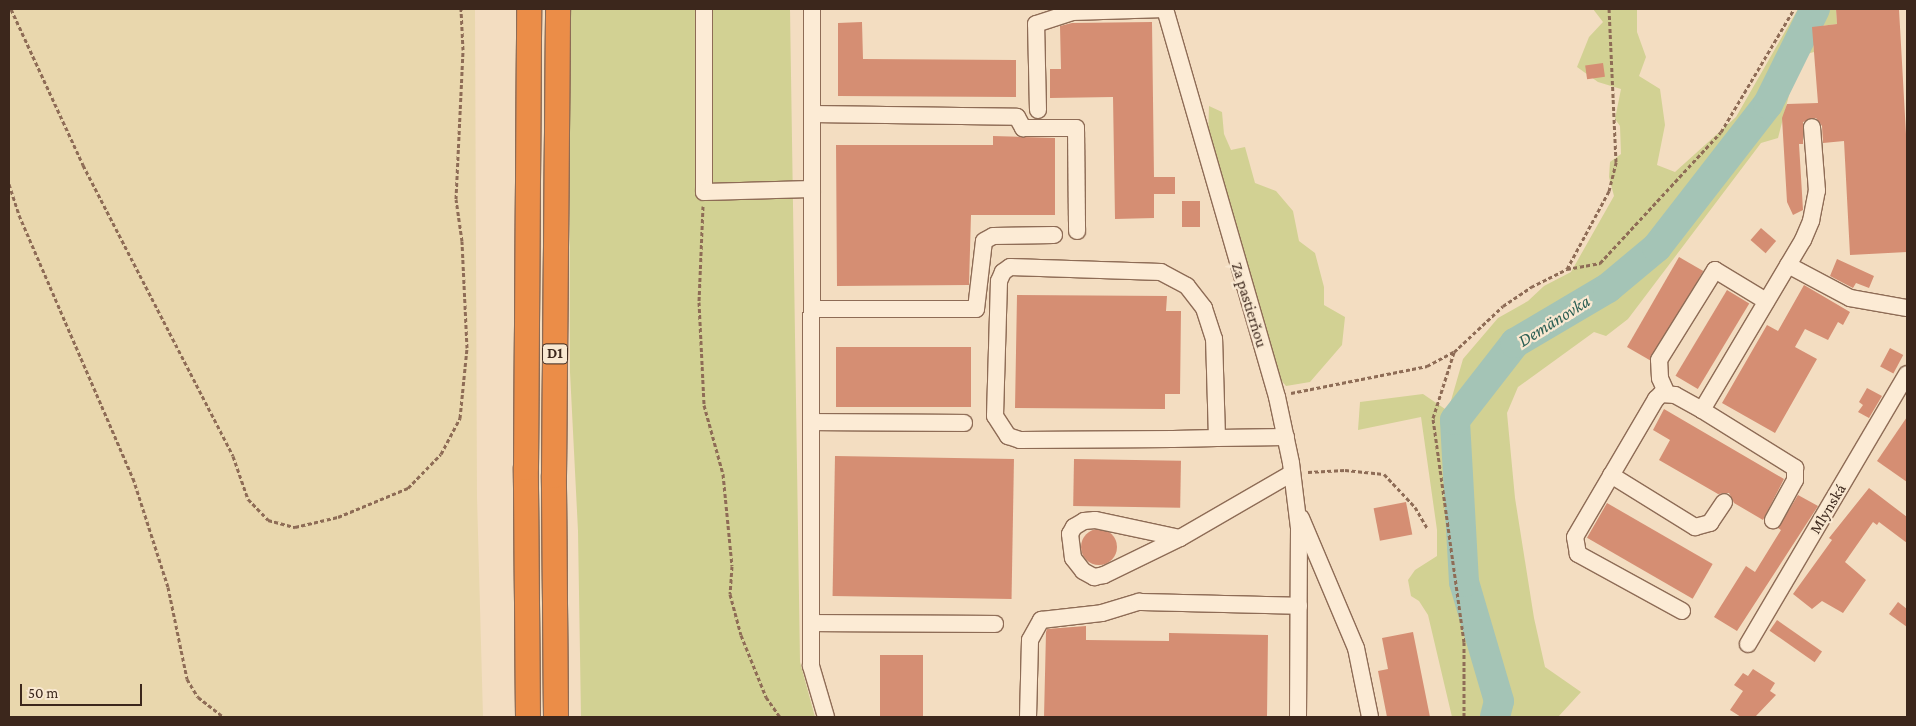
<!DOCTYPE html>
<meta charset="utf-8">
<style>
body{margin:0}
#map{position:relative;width:1916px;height:726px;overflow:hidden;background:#f3ddc1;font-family:"Crimson Pro",serif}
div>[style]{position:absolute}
.farmland>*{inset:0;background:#e9d7ad}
.green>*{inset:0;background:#d2d193}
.river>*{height:30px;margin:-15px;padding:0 15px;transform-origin:15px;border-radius:15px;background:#a4c4b6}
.building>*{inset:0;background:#d58e73;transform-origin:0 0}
.round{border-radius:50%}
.path>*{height:3px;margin-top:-1.5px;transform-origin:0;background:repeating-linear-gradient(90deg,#8e6c56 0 4px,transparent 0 6.5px)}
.roads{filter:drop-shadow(1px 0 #8e6c56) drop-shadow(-1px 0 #8e6c56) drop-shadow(0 1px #8e6c56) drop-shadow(0 -1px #8e6c56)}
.minor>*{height:16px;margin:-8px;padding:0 8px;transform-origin:8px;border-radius:8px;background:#fcebd5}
.highway>*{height:24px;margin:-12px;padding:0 12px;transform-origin:12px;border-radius:12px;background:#eb8d48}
span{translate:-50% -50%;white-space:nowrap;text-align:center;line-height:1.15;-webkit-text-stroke:4.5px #f9e8d1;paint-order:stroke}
.shield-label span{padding:1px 4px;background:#f9e8d1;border:1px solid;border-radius:4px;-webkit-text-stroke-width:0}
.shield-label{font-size:15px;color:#3c271c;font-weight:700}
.street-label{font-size:16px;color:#3c271c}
.water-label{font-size:18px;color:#2a5e53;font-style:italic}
.frame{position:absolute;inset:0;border:10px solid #3c271c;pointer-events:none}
.scale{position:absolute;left:20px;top:684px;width:122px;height:22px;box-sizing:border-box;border:2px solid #3c271c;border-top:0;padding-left:6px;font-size:15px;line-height:18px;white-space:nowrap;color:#3c271c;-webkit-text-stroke:4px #f9e8d1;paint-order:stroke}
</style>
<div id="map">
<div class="farmland">
<div style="clip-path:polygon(9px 9px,475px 9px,477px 497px,483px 717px,9px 717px)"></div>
</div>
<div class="green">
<div style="clip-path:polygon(569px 9px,790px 9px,800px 662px,815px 717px,581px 717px,578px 531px,570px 372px)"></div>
<div style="clip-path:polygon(1593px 9px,1637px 9px,1637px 32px,1646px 57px,1639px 76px,1660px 89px,1665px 125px,1657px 165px,1675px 172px,1736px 117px,1798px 9px,1836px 9px,1837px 24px,1812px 27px,1814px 52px,1799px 56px,1778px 138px,1761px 143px,1628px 319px,1606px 336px,1594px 332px,1518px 387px,1507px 413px,1515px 498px,1534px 618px,1545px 667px,1581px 692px,1558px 717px,1452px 717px,1428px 615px,1419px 601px,1411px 596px,1408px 580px,1415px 570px,1437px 556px,1437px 530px,1421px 417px,1358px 430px,1360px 402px,1423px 394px,1448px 411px,1463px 359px,1498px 318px,1528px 301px,1544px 286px,1571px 272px,1614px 196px,1609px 177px,1610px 162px,1621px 154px,1620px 126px,1615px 119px,1621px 89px,1598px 82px,1577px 67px,1589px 37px,1603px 22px)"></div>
<div style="clip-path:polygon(1209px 106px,1222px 112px,1224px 134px,1231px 150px,1245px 147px,1255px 183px,1276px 191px,1293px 211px,1299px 241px,1315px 253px,1324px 287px,1324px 305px,1345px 317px,1342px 345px,1310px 382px,1286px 386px,1280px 379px,1208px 139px)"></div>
</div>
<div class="river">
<div style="left:1495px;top:717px;width:16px;rotate:-76deg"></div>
<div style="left:1499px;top:701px;width:124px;rotate:-106.4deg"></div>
<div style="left:1464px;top:582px;width:162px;rotate:-93.2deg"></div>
<div style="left:1455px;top:420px;width:98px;rotate:-52.1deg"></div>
<div style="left:1515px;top:343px;width:108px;rotate:-30.6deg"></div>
<div style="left:1608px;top:288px;width:64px;rotate:-39.9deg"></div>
<div style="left:1657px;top:247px;width:181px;rotate:-52.2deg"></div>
<div style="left:1768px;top:104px;width:106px;rotate:-63.7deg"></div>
</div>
<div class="building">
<div style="clip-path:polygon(1836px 9px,1899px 9px,1907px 152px,1907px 252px,1850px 255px,1844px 141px,1823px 143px,1822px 126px,1816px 118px,1803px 122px,1803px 144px,1799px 144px,1803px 210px,1793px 215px,1787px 202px,1782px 118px,1787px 104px,1818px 103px,1812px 27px,1837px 24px)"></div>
<div style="clip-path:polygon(862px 22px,863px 59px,1016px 60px,1016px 97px,838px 96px,838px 23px)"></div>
<div style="clip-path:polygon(1152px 22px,1154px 177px,1175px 177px,1175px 194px,1154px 194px,1154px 218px,1115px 219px,1113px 97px,1050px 98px,1050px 69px,1061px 69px,1060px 26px,1072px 23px)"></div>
<div style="left:1603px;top:63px;width:14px;height:18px;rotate:82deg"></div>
<div style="clip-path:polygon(993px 136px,1055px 138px,1055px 215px,971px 215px,969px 285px,837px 286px,836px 145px,993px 145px)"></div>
<div style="left:1182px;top:201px;width:18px;height:26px"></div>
<div style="left:1761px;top:228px;width:20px;height:16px;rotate:41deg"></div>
<div style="left:1679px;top:257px;width:28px;height:104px;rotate:30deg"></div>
<div style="clip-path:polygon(1837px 259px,1874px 276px,1869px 288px,1856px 283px,1853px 288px,1830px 276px)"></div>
<div style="clip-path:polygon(1804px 285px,1850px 312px,1843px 325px,1838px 322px,1828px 340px,1805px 329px,1795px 347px,1817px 359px,1775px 433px,1722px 403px,1767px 325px,1778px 331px)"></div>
<div style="left:1727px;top:290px;width:26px;height:100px;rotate:31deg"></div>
<div style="clip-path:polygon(1017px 295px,1167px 296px,1166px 311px,1181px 311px,1180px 394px,1165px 394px,1165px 409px,1015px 408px)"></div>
<div style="left:836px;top:347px;width:135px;height:60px"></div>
<div style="left:1890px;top:348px;width:15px;height:21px;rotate:28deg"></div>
<div style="clip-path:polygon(1867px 388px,1882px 396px,1869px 418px,1858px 412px,1863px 405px,1859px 402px)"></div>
<div style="clip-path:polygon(1664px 409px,1784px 479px,1763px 520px,1734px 503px,1729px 493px,1718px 494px,1659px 460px,1670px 440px,1653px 430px)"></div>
<div style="clip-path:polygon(1907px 417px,1907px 482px,1877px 461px)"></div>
<div style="left:835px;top:456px;width:179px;height:140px;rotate:1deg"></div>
<div style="left:1074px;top:459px;width:107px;height:47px;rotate:1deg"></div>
<div style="clip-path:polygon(1869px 488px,1907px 517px,1907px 543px,1879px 522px,1877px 525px,1873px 522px,1845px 562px,1866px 580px,1843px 613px,1822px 601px,1812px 609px,1793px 594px,1832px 540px,1829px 538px)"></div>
<div style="clip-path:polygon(1798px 495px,1818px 506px,1737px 631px,1714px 617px,1746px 566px,1755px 572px,1781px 530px,1778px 528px)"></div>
<div style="left:1406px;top:502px;width:33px;height:33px;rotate:79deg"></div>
<div style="left:1607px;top:503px;width:122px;height:40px;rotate:30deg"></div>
<div class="round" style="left:1081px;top:529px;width:36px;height:36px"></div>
<div style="clip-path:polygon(1898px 602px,1907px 609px,1907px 627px,1889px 614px)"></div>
<div style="left:1777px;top:620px;width:55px;height:13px;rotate:35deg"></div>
<div style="clip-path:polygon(1086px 626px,1086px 640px,1169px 641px,1169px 633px,1268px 635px,1267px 717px,1044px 717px,1046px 632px,1047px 629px)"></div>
<div style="clip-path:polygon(1413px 632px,1430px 717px,1387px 717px,1378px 671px,1388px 669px,1382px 638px)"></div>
<div style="left:880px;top:655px;width:43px;height:62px"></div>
<div style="clip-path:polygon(1753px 669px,1775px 683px,1770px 691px,1776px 695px,1755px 717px,1741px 717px,1730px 710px,1743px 691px,1734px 685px,1743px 673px,1748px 676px)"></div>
</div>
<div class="path">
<div style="left:11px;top:9px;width:172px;rotate:65.2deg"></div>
<div style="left:83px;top:165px;width:327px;rotate:62.7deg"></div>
<div style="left:233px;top:456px;width:46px;rotate:70.8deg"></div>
<div style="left:248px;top:499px;width:29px;rotate:46deg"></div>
<div style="left:268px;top:520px;width:28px;rotate:15deg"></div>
<div style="left:295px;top:527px;width:44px;rotate:-13.1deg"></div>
<div style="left:338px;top:517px;width:76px;rotate:-22.5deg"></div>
<div style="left:408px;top:488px;width:47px;rotate:-45.9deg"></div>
<div style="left:441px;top:454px;width:41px;rotate:-62.2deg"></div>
<div style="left:460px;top:418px;width:70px;rotate:-84.3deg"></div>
<div style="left:467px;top:348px;width:107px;rotate:-92.7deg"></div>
<div style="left:462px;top:241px;width:42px;rotate:-98.1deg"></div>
<div style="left:456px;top:199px;width:149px;rotate:-87.3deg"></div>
<div style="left:463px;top:50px;width:41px;rotate:-92.8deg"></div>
<div style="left:9px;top:184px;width:33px;rotate:72deg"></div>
<div style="left:19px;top:215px;width:287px;rotate:66.6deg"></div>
<div style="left:133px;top:478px;width:114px;rotate:72.2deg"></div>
<div style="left:168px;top:587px;width:94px;rotate:78.3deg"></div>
<div style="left:187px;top:679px;width:21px;rotate:59deg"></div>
<div style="left:198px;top:697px;width:33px;rotate:38deg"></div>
<div style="left:703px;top:206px;width:96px;rotate:92.4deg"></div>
<div style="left:699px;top:302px;width:103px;rotate:87.2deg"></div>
<div style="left:704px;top:405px;width:72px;rotate:74.6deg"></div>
<div style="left:723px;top:474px;width:92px;rotate:84.4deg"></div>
<div style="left:732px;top:566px;width:28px;rotate:94deg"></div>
<div style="left:730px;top:594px;width:42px;rotate:75deg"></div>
<div style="left:741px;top:635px;width:67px;rotate:68deg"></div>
<div style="left:766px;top:697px;width:24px;rotate:55deg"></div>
<div style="left:1567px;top:269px;width:89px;rotate:-61.7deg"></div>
<div style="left:1609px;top:191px;width:30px;rotate:-76deg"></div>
<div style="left:1616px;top:162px;width:153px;rotate:-92.6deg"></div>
<div style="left:1291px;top:393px;width:139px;rotate:-11.2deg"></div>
<div style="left:1427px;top:366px;width:30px;rotate:-28deg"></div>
<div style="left:1308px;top:472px;width:37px;rotate:-3deg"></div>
<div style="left:1345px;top:470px;width:39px;rotate:6deg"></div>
<div style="left:1384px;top:474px;width:45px;rotate:46.8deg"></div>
<div style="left:1415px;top:507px;width:24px;rotate:60deg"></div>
<div style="left:1464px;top:717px;width:75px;rotate:-90deg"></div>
<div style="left:1464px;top:642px;width:226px;rotate:-97.9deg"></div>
<div style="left:1433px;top:418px;width:69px;rotate:-72.3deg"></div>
<div style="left:1454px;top:352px;width:67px;rotate:-43.2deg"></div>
<div style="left:1503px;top:306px;width:34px;rotate:-34deg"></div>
<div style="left:1531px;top:287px;width:40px;rotate:-26.6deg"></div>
<div style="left:1567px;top:269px;width:34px;rotate:-10deg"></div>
<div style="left:1600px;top:263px;width:178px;rotate:-47.3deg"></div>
<div style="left:1721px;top:132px;width:143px;rotate:-59.3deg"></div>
</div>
<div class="roads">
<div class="minor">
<div style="left:704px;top:9px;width:183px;rotate:90deg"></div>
<div style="left:704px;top:192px;width:108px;rotate:-1.6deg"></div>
<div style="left:812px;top:9px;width:657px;rotate:90.09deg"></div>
<div style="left:811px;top:666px;width:53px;rotate:73.6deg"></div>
<div style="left:1165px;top:9px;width:404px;rotate:73.9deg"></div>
<div style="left:1277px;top:397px;width:67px;rotate:78deg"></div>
<div style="left:1291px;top:463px;width:65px;rotate:83deg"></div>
<div style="left:1299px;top:528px;width:189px;rotate:90.3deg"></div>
<div style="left:1038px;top:110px;width:86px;rotate:-91.3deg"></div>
<div style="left:1036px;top:24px;width:38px;rotate:-18deg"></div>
<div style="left:1072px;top:12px;width:93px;rotate:-1.8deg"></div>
<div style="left:812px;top:114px;width:205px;rotate:0.8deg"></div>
<div style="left:1017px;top:117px;width:13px;rotate:61deg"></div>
<div style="left:1023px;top:128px;width:53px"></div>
<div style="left:1076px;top:128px;width:103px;rotate:89.4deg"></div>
<div style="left:1788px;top:265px;width:70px;rotate:28deg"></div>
<div style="left:1850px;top:298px;width:58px;rotate:10deg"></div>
<div style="left:812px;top:309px;width:164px"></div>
<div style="left:976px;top:309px;width:68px;rotate:-83.3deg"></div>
<div style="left:984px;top:241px;width:10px;rotate:-29deg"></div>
<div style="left:993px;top:236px;width:61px;rotate:-0.9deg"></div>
<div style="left:1667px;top:394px;width:17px;rotate:-114deg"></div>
<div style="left:1660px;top:378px;width:18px;rotate:-93deg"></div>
<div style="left:1659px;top:360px;width:106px;rotate:-58.1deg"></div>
<div style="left:1715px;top:270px;width:60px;rotate:31.3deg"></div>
<div style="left:1702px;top:410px;width:110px;rotate:31.9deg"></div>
<div style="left:1795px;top:468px;width:12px;rotate:90deg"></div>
<div style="left:1795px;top:480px;width:46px;rotate:118.8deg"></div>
<div style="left:812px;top:422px;width:152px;rotate:0.4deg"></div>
<div style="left:1217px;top:438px;width:99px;rotate:-91.7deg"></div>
<div style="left:1214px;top:339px;width:33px;rotate:-108deg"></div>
<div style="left:1204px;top:308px;width:28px;rotate:-128deg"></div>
<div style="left:1187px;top:286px;width:30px;rotate:-152deg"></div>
<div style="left:1161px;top:272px;width:151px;rotate:-178.1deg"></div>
<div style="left:1010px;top:267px;width:9px;rotate:144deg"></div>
<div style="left:1003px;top:272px;width:10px;rotate:114deg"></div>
<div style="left:999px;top:281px;width:135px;rotate:91.7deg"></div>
<div style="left:995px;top:416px;width:24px;rotate:57deg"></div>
<div style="left:1008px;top:436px;width:13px;rotate:18deg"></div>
<div style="left:1020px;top:440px;width:153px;rotate:-0.4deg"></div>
<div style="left:1173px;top:439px;width:44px;rotate:-1.3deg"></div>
<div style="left:1217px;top:438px;width:69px;rotate:-0.8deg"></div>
<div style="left:1611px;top:475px;width:99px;rotate:31.8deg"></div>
<div style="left:1695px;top:527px;width:16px;rotate:-15deg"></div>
<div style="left:1710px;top:523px;width:25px;rotate:-56deg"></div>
<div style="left:1301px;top:518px;width:141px;rotate:67.1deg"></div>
<div style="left:1356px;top:648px;width:70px;rotate:78.5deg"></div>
<div style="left:1180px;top:538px;width:87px;rotate:-168deg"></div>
<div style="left:1095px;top:520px;width:11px;rotate:175deg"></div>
<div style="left:1084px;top:521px;width:12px;rotate:149deg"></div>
<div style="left:1074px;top:527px;width:8px;rotate:120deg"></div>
<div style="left:1070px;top:534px;width:24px;rotate:83deg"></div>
<div style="left:1073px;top:558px;width:16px;rotate:52deg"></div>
<div style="left:1083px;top:571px;width:13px;rotate:29deg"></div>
<div style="left:1094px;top:577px;width:10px;rotate:-11deg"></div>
<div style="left:1104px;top:575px;width:85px;rotate:-26deg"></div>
<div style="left:1180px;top:538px;width:129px;rotate:-30.1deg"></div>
<div style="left:1682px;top:611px;width:119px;rotate:-151.3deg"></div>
<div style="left:1578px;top:554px;width:17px;rotate:-100deg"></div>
<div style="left:1575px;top:537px;width:160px;rotate:-59.6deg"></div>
<div style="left:1656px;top:399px;width:7px;rotate:-45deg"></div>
<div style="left:1661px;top:394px;width:14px;rotate:4deg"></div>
<div style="left:1675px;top:395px;width:31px;rotate:29deg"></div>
<div style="left:1702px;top:410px;width:198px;rotate:-59.3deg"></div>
<div style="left:1803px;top:240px;width:21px;rotate:-67deg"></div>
<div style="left:1811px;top:221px;width:31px;rotate:-79deg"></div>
<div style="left:1817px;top:191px;width:64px;rotate:-94.5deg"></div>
<div style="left:811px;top:623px;width:184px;rotate:0.3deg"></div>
<div style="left:1748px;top:644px;width:313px;rotate:-59.5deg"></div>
<div style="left:1028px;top:717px;width:77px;rotate:-88.5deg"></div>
<div style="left:1030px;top:640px;width:23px;rotate:-61deg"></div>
<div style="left:1041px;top:620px;width:61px;rotate:-6.5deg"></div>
<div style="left:1102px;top:613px;width:39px;rotate:-17deg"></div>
<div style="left:1139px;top:602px;width:160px;rotate:1.4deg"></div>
</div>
<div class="highway">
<div style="left:528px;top:717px;width:249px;rotate:-90.5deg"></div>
<div style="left:526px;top:468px;width:459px;rotate:-89.6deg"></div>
<div style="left:556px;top:717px;width:241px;rotate:-90.5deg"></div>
<div style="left:554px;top:476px;width:467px;rotate:-89.5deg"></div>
</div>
</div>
<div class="shield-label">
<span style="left:555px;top:354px">D1</span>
</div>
<div class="street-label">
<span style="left:1249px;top:305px;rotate:73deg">Za pastierňou</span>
<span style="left:1828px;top:509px;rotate:-59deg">Mlynská</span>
</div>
<div class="water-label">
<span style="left:1554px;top:321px;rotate:-32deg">Demänovka</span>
</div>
<div class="frame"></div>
<div class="scale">50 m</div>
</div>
